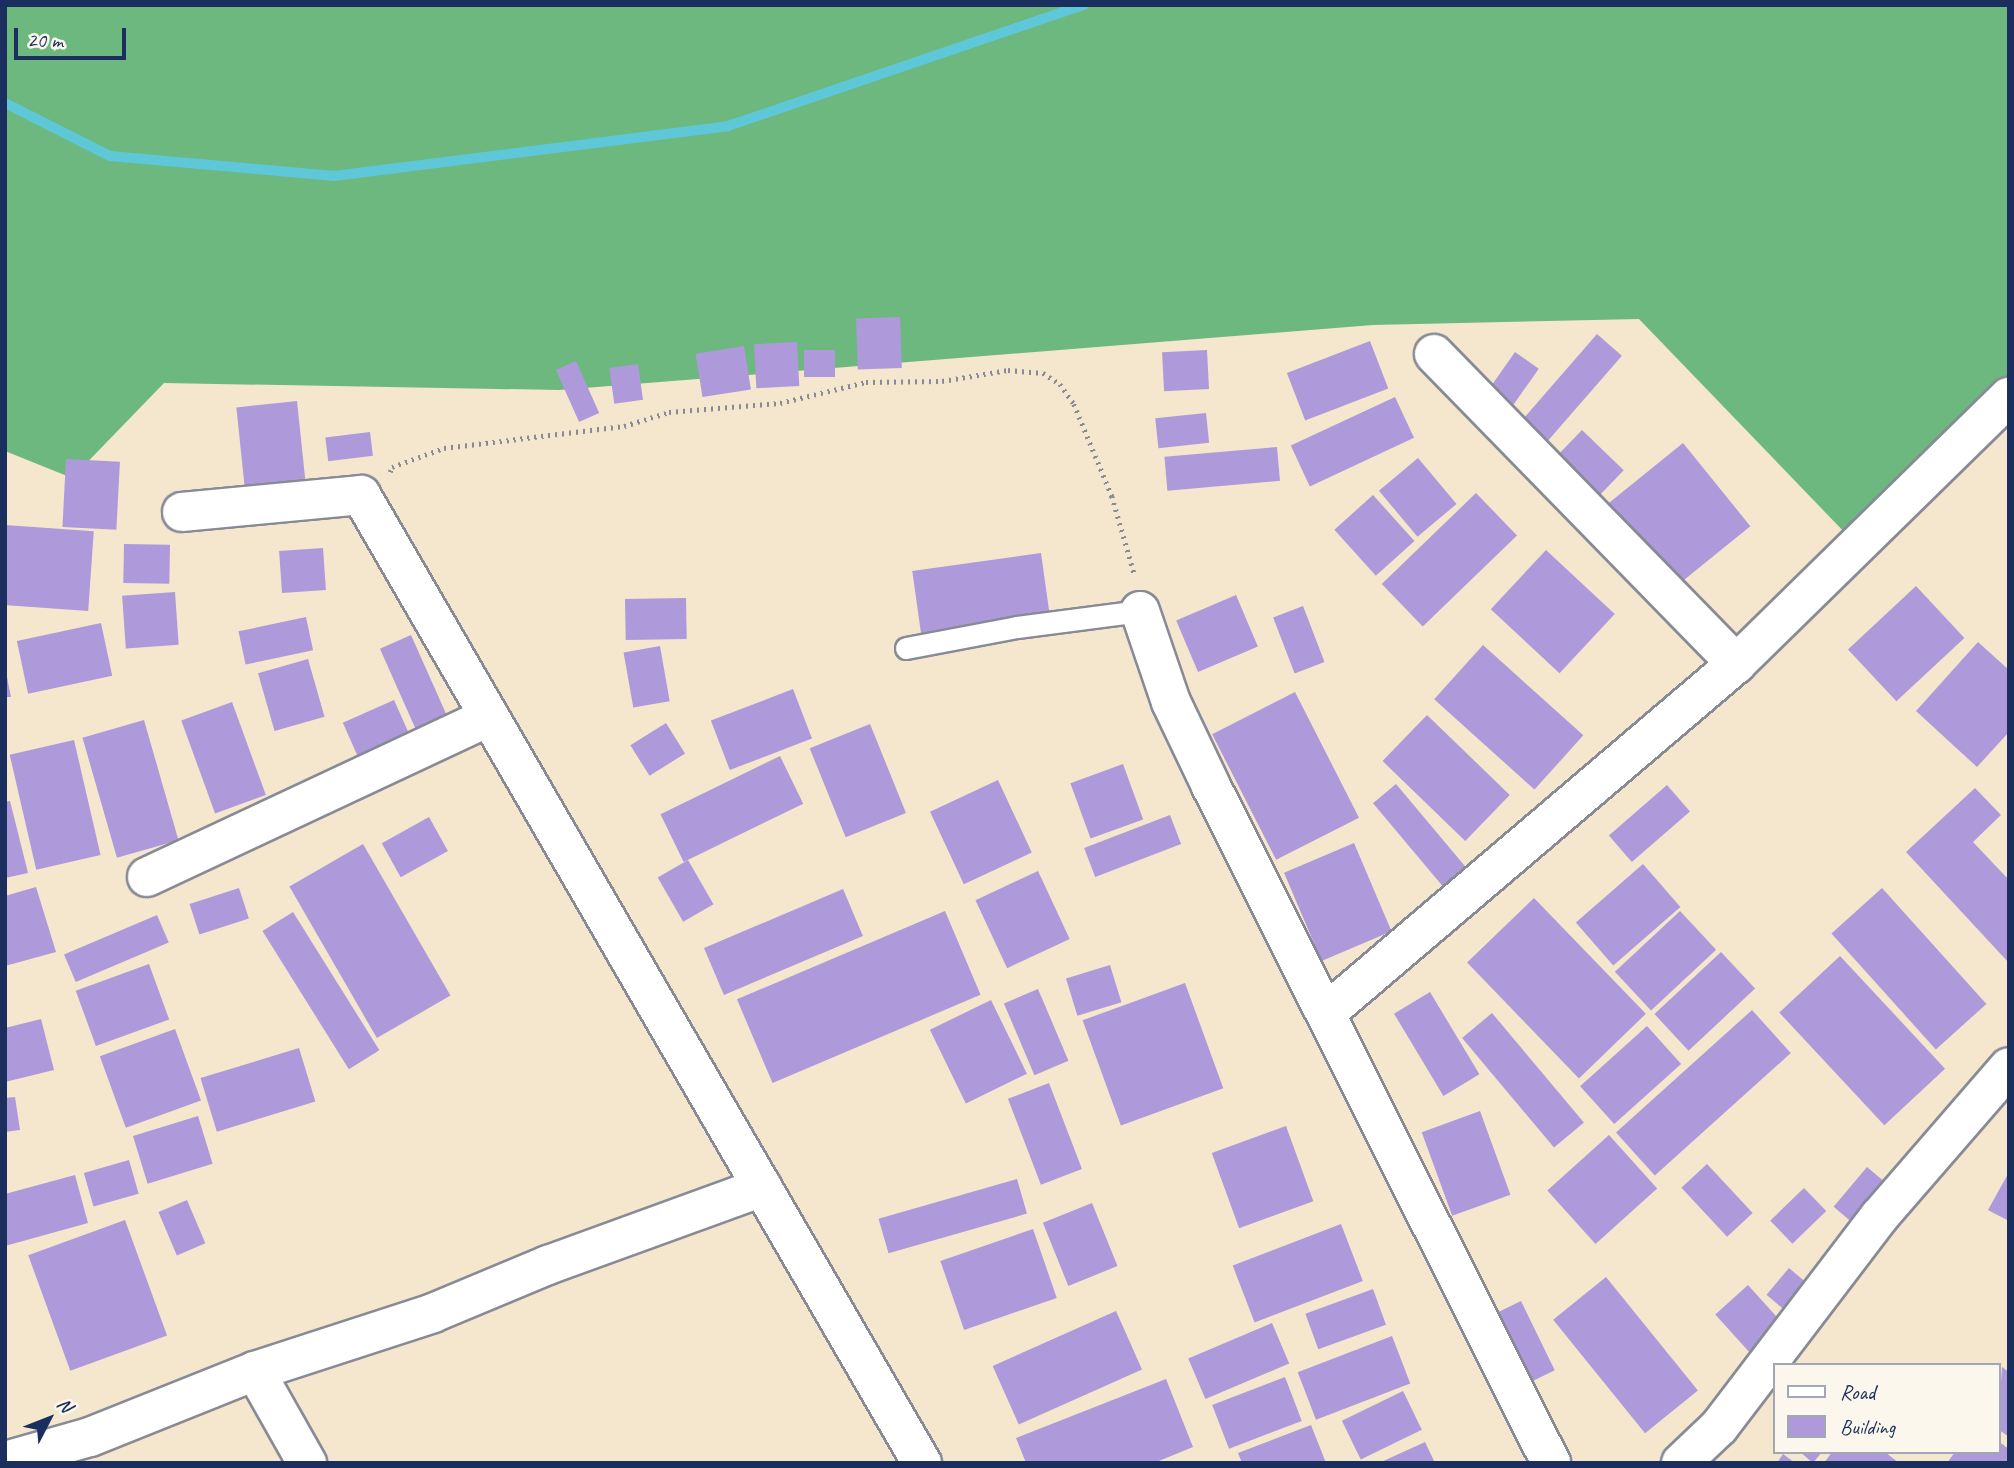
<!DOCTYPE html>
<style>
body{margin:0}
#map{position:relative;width:2014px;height:1468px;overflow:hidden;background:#f5e6ce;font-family:Caveat,sans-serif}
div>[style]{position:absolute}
.forest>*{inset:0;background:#6db87f}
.stream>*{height:10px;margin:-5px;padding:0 5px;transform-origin:5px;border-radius:5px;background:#5ec8d8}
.building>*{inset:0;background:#ae9adb;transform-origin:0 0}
.path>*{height:4.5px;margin-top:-2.25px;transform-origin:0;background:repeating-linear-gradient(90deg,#888a96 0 2px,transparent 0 7px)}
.roads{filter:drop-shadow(2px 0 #888a96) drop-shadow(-2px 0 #888a96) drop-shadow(0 2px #888a96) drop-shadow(0 -2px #888a96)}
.service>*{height:21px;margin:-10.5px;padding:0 10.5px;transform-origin:10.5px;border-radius:10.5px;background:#fff}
.minor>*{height:38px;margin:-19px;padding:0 19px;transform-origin:19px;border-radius:19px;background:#fff}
span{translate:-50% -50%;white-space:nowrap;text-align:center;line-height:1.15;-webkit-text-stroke:6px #fbf7ec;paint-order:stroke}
.frame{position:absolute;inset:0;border:7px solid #1b2f5e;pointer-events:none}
.legend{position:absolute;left:1773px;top:1363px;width:228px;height:91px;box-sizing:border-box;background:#fbf7ec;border:2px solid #a1a7b3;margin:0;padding:9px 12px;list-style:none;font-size:21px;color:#1b2f5e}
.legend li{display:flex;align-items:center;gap:14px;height:35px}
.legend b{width:35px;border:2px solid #a1a7b3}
.north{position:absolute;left:14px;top:1384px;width:70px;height:70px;-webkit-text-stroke:5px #fbf7ec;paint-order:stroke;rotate:48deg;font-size:19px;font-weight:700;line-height:28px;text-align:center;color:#1b2f5e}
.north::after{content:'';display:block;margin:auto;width:24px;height:32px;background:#1b2f5e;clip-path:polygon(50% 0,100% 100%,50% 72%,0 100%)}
.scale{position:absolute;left:14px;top:28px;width:112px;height:32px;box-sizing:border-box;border:4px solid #1b2f5e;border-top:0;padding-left:9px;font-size:21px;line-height:24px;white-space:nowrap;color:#1b2f5e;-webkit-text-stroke:5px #fbf7ec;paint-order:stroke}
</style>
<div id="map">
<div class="forest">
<div style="clip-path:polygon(5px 5px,2009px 5px,2009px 419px,1849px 537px,1639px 319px,1373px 325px,559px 390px,164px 383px,72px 478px,5px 451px)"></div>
</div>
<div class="stream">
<div style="left:5px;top:103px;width:118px;rotate:26.8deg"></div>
<div style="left:110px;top:156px;width:225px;rotate:5.1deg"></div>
<div style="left:334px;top:176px;width:397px;rotate:-7.2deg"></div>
<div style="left:728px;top:126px;width:376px;rotate:-18.8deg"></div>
</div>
<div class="building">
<div style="left:900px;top:317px;width:51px;height:44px;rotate:88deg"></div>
<div style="left:1597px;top:334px;width:33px;height:121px;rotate:41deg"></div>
<div style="left:1370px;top:341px;width:51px;height:89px;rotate:69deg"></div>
<div style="left:797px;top:342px;width:44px;height:43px;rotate:87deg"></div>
<div style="left:744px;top:346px;width:44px;height:49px;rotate:81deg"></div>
<div style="left:804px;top:350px;width:31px;height:27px"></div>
<div style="left:1207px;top:350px;width:39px;height:45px;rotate:87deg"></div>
<div style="left:1515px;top:352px;width:29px;height:47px;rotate:35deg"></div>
<div style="left:576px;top:361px;width:57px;height:22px;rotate:66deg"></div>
<div style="left:638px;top:364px;width:36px;height:29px;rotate:82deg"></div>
<div style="left:1395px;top:397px;width:45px;height:115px;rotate:65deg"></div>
<div style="left:297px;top:401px;width:87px;height:61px;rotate:84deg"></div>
<div style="left:1206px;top:413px;width:30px;height:51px;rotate:84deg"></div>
<div style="left:1582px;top:430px;width:58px;height:34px;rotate:44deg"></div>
<div style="left:370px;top:432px;width:24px;height:45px;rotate:83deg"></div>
<div style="left:1683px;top:443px;width:107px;height:99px;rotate:51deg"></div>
<div style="left:1277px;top:447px;width:34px;height:113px;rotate:85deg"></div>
<div style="left:1418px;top:458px;width:60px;height:51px;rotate:50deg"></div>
<div style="left:66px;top:459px;width:54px;height:68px;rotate:3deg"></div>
<div style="left:1476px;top:493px;width:59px;height:131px;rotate:46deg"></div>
<div style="left:1373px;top:495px;width:62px;height:52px;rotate:48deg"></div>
<div style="left:5px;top:525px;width:89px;height:80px;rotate:4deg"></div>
<div style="left:124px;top:544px;width:46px;height:39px;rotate:1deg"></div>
<div style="left:323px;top:548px;width:42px;height:44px;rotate:86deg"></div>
<div style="left:1546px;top:550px;width:94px;height:81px;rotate:43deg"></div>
<div style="left:1041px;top:553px;width:64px;height:130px;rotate:82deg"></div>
<div style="left:1916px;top:586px;width:71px;height:93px;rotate:47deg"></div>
<div style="left:175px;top:592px;width:53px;height:53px;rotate:86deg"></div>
<div style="left:1236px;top:595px;width:56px;height:65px;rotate:67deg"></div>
<div style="left:686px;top:598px;width:41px;height:61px;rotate:89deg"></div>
<div style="left:1303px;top:606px;width:60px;height:32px;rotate:69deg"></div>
<div style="left:306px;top:617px;width:34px;height:69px;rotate:78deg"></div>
<div style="left:101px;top:623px;width:54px;height:86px;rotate:78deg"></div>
<div style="left:411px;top:635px;width:99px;height:34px;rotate:66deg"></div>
<div style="clip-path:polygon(1978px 642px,2009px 670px,2009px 732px,1977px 767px,1916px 711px)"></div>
<div style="left:1483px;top:645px;width:135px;height:73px;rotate:42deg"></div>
<div style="left:660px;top:646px;width:56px;height:37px;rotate:80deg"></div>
<div style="left:308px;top:659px;width:60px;height:52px;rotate:74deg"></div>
<div style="clip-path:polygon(5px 667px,11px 697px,5px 697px)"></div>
<div style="left:793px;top:689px;width:53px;height:88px;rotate:69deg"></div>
<div style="left:1295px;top:692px;width:141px;height:93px;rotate:63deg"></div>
<div style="left:394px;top:700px;width:45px;height:56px;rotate:66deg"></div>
<div style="left:232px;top:702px;width:99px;height:54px;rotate:70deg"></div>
<div style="left:1427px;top:715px;width:115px;height:64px;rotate:44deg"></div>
<div style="left:144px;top:720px;width:125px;height:64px;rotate:74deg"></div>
<div style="left:666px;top:723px;width:36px;height:42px;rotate:58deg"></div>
<div style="left:870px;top:724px;width:96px;height:65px;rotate:68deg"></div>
<div style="left:74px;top:740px;width:118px;height:66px;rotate:77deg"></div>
<div style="left:780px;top:756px;width:53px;height:133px;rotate:64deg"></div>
<div style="left:1123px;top:764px;width:59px;height:56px;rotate:70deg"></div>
<div style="left:998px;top:780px;width:80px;height:75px;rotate:65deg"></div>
<div style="left:1396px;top:784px;width:114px;height:30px;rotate:50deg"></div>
<div style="left:1667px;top:785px;width:35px;height:77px;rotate:49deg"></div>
<div style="clip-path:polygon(1975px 788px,2001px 815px,1973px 842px,2009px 880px,2009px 963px,1906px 852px)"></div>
<div style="clip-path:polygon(10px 801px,28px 873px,5px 878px,5px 802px)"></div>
<div style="left:1170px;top:815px;width:31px;height:92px;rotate:69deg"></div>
<div style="left:429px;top:817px;width:39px;height:54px;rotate:61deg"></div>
<div style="left:1354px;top:843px;width:96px;height:76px;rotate:67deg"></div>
<div style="left:363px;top:844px;width:175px;height:85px;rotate:60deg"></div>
<div style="left:688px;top:860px;width:51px;height:35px;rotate:60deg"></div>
<div style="left:1643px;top:864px;width:57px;height:89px;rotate:49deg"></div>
<div style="left:1038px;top:871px;width:75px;height:69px;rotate:65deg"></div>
<div style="clip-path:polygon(36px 887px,56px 952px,5px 966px,5px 896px)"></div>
<div style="left:239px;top:888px;width:32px;height:52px;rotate:72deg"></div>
<div style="left:1882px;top:888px;width:156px;height:68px;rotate:48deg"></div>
<div style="left:843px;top:889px;width:51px;height:151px;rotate:67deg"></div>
<div style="left:1534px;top:898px;width:161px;height:93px;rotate:46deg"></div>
<div style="left:945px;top:911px;width:91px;height:226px;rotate:67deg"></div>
<div style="left:1680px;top:911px;width:53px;height:89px;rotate:47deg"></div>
<div style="left:293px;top:912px;width:163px;height:36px;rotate:58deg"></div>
<div style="left:157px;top:915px;width:30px;height:101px;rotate:67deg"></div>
<div style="left:1721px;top:952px;width:50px;height:91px;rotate:47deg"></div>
<div style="left:1840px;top:956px;width:154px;height:83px;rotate:47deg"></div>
<div style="left:149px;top:964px;width:59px;height:78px;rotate:70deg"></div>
<div style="left:1110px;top:965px;width:39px;height:46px;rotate:73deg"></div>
<div style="left:1185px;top:983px;width:112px;height:109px;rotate:70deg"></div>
<div style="left:1038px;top:989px;width:78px;height:37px;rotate:67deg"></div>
<div style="left:1430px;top:992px;width:96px;height:42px;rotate:59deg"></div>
<div style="left:991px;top:1000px;width:82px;height:68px;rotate:64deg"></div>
<div style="left:1752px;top:1010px;width:58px;height:183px;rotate:48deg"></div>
<div style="left:1492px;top:1013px;width:143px;height:39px;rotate:50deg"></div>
<div style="clip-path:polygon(41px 1019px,54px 1070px,5px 1082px,5px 1028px)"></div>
<div style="left:1647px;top:1026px;width:51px;height:90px;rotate:48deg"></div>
<div style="left:175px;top:1029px;width:76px;height:80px;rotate:70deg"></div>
<div style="left:299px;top:1048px;width:56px;height:103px;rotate:73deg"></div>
<div style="left:1049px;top:1083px;width:92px;height:44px;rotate:69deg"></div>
<div style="clip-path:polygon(15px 1097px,20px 1130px,5px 1132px,5px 1098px)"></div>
<div style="left:1480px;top:1111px;width:89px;height:62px;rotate:70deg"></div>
<div style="left:198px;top:1116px;width:50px;height:68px;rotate:73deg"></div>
<div style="left:1286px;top:1126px;width:80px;height:79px;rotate:70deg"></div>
<div style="left:1609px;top:1135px;width:72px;height:83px;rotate:48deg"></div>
<div style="left:129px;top:1160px;width:35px;height:47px;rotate:74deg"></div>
<div style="left:1707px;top:1164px;width:67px;height:35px;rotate:47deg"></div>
<div style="left:1867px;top:1167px;width:33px;height:52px;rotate:40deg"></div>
<div style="clip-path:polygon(2009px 1172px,2009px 1221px,1988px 1210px)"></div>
<div style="clip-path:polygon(75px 1175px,88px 1223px,5px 1246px,5px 1194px)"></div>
<div style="left:1017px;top:1179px;width:36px;height:144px;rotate:74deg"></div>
<div style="left:1804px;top:1188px;width:32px;height:47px;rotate:46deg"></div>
<div style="left:187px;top:1200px;width:47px;height:31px;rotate:67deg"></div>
<div style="left:1092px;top:1203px;width:68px;height:53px;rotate:68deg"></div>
<div style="left:125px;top:1220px;width:123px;height:103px;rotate:70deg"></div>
<div style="left:1341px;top:1224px;width:61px;height:116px;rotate:69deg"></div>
<div style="left:1033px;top:1229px;width:73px;height:98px;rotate:71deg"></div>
<div style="left:1789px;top:1268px;width:33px;height:35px;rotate:40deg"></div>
<div style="left:1606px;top:1277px;width:146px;height:68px;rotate:51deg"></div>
<div style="left:1748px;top:1285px;width:55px;height:44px;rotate:48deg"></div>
<div style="left:1373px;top:1289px;width:38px;height:72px;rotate:70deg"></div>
<div style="left:1521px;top:1301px;width:77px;height:36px;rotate:64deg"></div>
<div style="left:1116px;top:1311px;width:64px;height:135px;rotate:66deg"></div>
<div style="left:1272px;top:1323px;width:44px;height:91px;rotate:67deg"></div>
<div style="left:1392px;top:1336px;width:51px;height:101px;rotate:69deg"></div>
<div style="clip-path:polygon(2002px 1367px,2009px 1372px,2009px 1437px,1998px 1429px)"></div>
<div style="left:1285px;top:1377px;width:47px;height:78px;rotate:69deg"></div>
<div style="clip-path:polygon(1166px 1379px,1193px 1447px,1154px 1463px,1026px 1463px,1016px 1438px)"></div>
<div style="left:1403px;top:1391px;width:43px;height:68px;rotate:64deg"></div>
<div style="clip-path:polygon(1311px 1425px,1326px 1463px,1242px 1463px,1238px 1453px)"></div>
<div style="clip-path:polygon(1998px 1441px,2009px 1449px,2009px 1463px,1947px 1463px,1955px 1452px,1998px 1452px)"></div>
<div style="clip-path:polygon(1425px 1442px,1435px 1463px,1379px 1463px)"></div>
<div style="clip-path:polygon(1800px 1452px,1822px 1452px,1813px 1463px)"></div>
<div style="clip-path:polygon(1832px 1452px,1885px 1452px,1899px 1463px,1824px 1463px)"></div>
<div style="clip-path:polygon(1783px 1454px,1795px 1463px,1777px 1463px)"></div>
</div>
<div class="path">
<div style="left:390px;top:472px;width:5px;rotate:-68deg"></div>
<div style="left:392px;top:467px;width:55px;rotate:-20.1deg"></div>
<div style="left:444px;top:448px;width:181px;rotate:-7deg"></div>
<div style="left:624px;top:426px;width:47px;rotate:-17.3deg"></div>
<div style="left:669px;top:412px;width:111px;rotate:-4.6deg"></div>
<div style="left:780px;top:403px;width:89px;rotate:-13.7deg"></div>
<div style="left:866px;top:382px;width:76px;rotate:-0.8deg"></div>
<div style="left:942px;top:381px;width:67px;rotate:-9.5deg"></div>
<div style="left:1008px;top:370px;width:35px;rotate:5deg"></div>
<div style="left:1043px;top:373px;width:20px;rotate:33deg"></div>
<div style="left:1060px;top:384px;width:24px;rotate:55deg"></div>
<div style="left:1074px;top:404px;width:100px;rotate:67.6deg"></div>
<div style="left:1112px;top:496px;width:83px;rotate:74deg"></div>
</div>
<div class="roads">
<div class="service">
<div style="left:906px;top:648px;width:113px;rotate:-10.7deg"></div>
<div style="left:1017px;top:627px;width:124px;rotate:-7.4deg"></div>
</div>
<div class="minor">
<div style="left:1434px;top:354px;width:433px;rotate:45.7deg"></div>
<div style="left:182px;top:512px;width:180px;rotate:-5.4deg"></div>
<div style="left:361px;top:495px;width:1119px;rotate:59.91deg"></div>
<div style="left:1140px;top:611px;width:96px;rotate:71.2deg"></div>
<div style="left:1171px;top:702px;width:93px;rotate:64.5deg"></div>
<div style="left:1211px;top:786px;width:758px;rotate:63.33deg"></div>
<div style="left:147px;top:877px;width:378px;rotate:-25.1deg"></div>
<div style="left:1326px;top:1013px;width:538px;rotate:-40.41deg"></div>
<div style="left:1736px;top:664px;width:382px;rotate:-44.4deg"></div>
<div style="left:255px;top:1371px;width:106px;rotate:60.5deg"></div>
<div style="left:5px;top:1461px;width:88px;rotate:-15.8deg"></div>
<div style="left:90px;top:1437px;width:178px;rotate:-21.8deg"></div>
<div style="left:255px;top:1371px;width:187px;rotate:-18deg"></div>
<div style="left:433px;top:1313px;width:125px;rotate:-22.7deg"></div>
<div style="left:548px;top:1265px;width:228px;rotate:-20deg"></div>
<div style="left:1681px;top:1463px;width:52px;rotate:-43.5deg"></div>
<div style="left:1719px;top:1427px;width:264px;rotate:-52.7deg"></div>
<div style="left:1879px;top:1217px;width:198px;rotate:-49.1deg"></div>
</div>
</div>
<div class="frame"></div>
<ul class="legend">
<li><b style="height:9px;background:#fff"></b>Road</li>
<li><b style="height:19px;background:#ae9adb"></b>Building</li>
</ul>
<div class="north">N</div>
<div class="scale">20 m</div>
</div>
